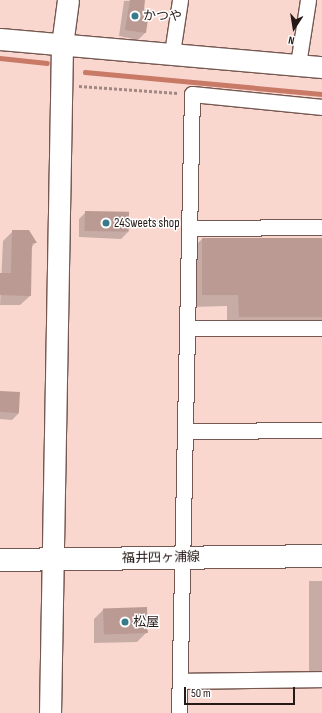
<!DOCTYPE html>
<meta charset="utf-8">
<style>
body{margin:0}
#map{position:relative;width:322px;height:713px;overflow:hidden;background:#f9d7cf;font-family:"Sofia Sans Condensed","Noto Sans JP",sans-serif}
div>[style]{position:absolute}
.shadow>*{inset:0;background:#0003;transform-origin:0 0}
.stream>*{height:4.5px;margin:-2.25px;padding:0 2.25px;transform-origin:2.25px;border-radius:2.25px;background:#c97a67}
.building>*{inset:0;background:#ba9a93;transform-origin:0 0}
.path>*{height:2.5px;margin-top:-1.25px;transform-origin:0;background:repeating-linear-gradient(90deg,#a18882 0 3px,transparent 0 5px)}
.roads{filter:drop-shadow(1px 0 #755851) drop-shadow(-1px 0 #755851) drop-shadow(0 1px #755851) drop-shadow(0 -1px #755851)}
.street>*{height:15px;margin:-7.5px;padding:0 7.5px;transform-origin:7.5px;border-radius:7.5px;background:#fff}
.secondary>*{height:21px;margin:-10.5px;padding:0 10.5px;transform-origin:10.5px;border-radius:10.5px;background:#fff}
.primary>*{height:22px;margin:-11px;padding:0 11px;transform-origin:11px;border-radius:11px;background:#fff}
.dots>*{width:11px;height:11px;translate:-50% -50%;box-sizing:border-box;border:2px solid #fff;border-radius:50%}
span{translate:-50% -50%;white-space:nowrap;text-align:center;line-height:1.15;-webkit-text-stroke:3px #fff;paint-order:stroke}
.poi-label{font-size:13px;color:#251917}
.left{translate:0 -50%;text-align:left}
.street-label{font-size:13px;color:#251917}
.north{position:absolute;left:274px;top:8px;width:40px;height:40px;-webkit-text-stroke:3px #fff;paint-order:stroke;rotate:192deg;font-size:11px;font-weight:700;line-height:16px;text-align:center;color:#251917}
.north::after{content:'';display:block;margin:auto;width:14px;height:18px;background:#251917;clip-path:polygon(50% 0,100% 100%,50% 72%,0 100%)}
.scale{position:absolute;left:184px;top:687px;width:111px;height:18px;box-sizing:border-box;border:2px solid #251917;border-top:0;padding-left:5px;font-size:12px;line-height:14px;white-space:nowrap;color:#251917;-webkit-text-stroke:3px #fff;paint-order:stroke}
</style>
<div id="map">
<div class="shadow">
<div style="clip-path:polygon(144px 0,145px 33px,138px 40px,119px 36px,124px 1px)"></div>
<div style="clip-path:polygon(86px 212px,128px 232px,121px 239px,79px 237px,79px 219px)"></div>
<div style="clip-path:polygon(13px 231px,35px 243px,31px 248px,30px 296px,20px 305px,0 305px,3px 241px)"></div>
<div style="clip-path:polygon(202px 239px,322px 239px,322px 328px,227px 329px,227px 306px,190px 307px,190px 251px)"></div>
<div style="clip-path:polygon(0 392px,19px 413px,12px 420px,0 419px)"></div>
<div style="left:322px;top:581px;width:95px;height:13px;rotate:90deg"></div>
<div style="clip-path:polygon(104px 609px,147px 632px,137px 642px,94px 643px,94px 619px)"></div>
</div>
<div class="stream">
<div style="left:0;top:58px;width:47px;rotate:6.1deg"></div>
<div style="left:85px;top:72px;width:238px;rotate:5.3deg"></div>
</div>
<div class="building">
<div style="clip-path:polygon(130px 0,145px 0,143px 17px,148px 19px,146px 33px,125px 30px)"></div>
<div style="left:85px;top:211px;width:44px;height:20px;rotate:1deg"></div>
<div style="clip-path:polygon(12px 230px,29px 230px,37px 243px,32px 243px,31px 296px,0 295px,0 273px,11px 273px)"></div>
<div style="clip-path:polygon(202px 238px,322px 238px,322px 317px,239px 317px,238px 295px,202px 295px)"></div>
<div style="left:0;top:391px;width:20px;height:21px;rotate:3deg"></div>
<div style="left:147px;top:607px;width:26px;height:44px;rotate:88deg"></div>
</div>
<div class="path">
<div style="left:79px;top:86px;width:99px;rotate:4deg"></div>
</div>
<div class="roads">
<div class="street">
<div style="left:172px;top:53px;width:54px;rotate:-81.4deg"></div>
<div style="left:298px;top:64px;width:65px;rotate:-81.1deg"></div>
<div style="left:190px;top:228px;width:132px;rotate:-0.4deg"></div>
<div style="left:188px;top:328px;width:134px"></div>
<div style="left:186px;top:431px;width:136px;rotate:-0.4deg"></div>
<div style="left:180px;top:681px;width:142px;rotate:-0.8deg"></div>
<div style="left:179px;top:713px;width:619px;rotate:-88.8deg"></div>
<div style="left:192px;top:94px;width:131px;rotate:5.7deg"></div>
</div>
<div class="secondary">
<div style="left:0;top:39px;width:323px;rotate:5deg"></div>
<div style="left:50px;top:713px;width:668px;rotate:-88.97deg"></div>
<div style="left:62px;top:45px;width:45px;rotate:-82.4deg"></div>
</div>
<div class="primary">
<div style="left:0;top:560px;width:322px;rotate:-0.7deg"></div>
</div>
</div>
<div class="dots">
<div style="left:135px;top:16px;background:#377b8a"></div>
<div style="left:106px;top:223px;background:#377b8a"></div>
<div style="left:125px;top:622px;background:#377b8a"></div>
</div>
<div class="poi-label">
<span class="left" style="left:143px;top:16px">かつや</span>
<span class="left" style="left:114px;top:223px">24Sweets shop</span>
<span class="left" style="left:133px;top:622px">松屋</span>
</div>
<div class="street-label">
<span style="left:161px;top:558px;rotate:-1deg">福井四ヶ浦線</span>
</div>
<div class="north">N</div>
<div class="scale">50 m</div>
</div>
